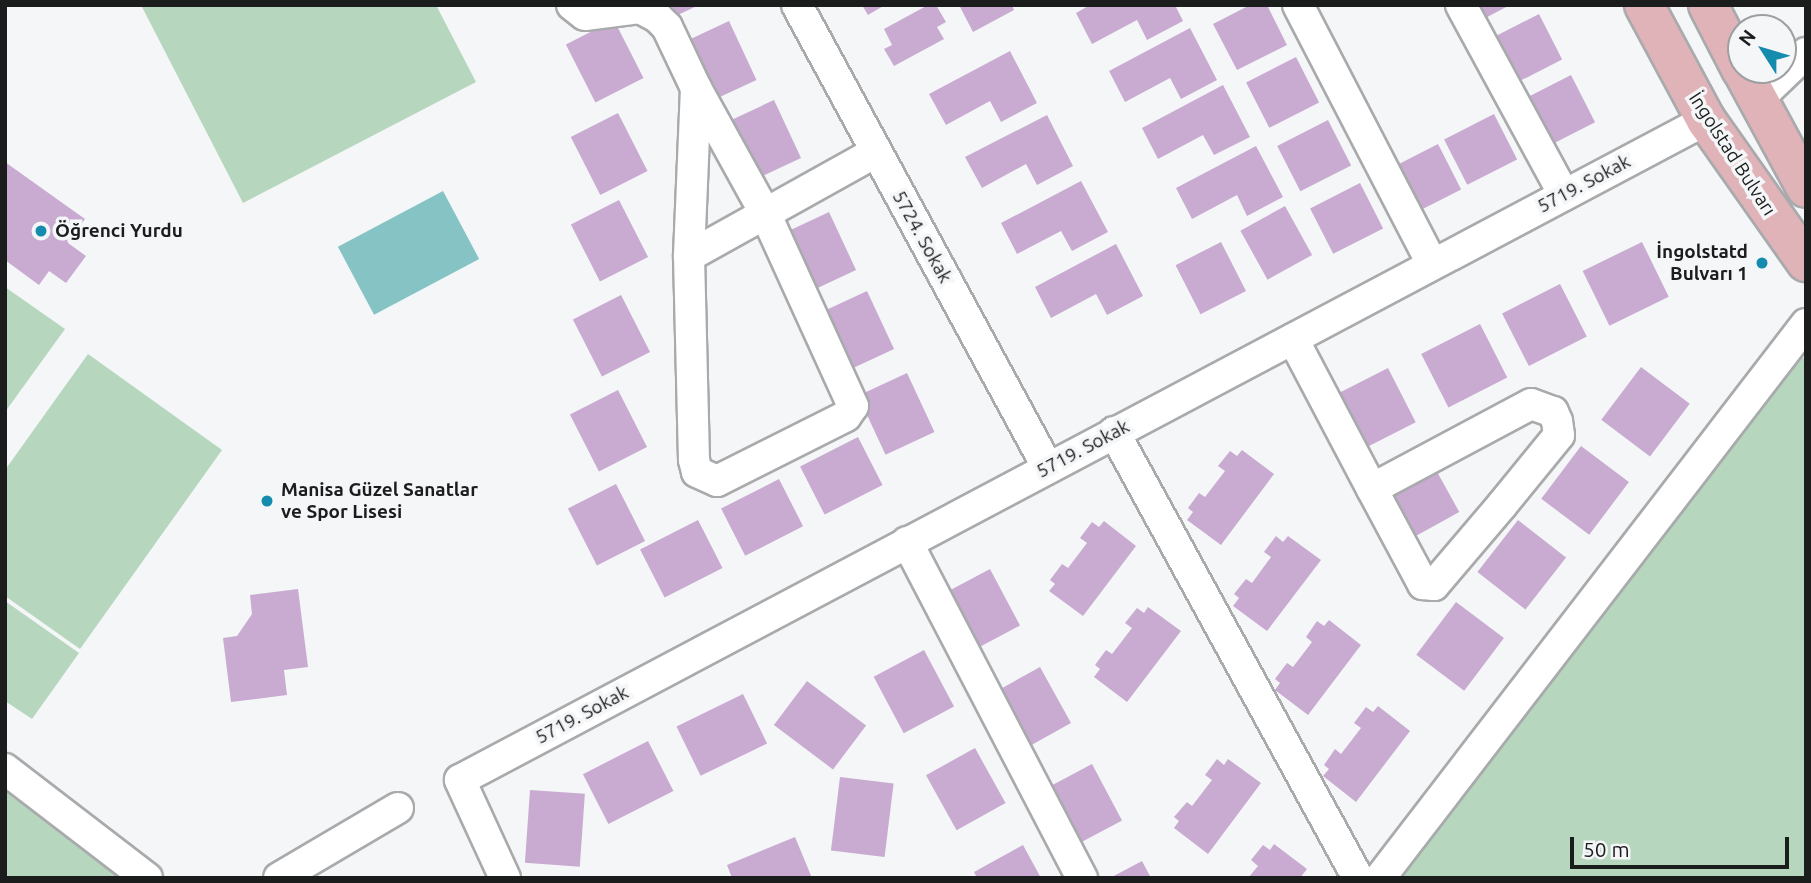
<!DOCTYPE html>
<meta charset="utf-8">
<style>
body{margin:0}
#map{position:relative;width:1811px;height:883px;overflow:hidden;background:#f4f6f8;font-family:Ubuntu,sans-serif}
div>[style]{position:absolute}
.green>*{inset:0;background:#b6d6be}
.water>*{inset:0;background:#85c3c5;transform-origin:0 0}
.building>*{inset:0;background:#c9abd2;transform-origin:0 0}
.roads{filter:drop-shadow(2px 0 #a9aaac) drop-shadow(-2px 0 #a9aaac) drop-shadow(0 2px #a9aaac) drop-shadow(0 -2px #a9aaac)}
.minor>*{height:30px;margin:-15px;padding:0 15px;transform-origin:15px;border-radius:15px;background:#fff}
.major>*{height:38px;margin:-19px;padding:0 19px;transform-origin:19px;border-radius:19px;background:#e0b3b9}
.dots>*{width:19px;height:19px;translate:-50% -50%;box-sizing:border-box;border:4px solid #f4f6f8;border-radius:50%}
span{translate:-50% -50%;white-space:nowrap;text-align:center;line-height:1.15;-webkit-text-stroke:7px #f4f6f8;paint-order:stroke}
.street-label{font-size:19px;color:#1b1c1c}
.poi-label{font-size:19px;color:#1b1c1c;font-weight:700}
.left{translate:0 -50%;text-align:left}
.right{translate:-100% -50%;text-align:right}
.frame{position:absolute;inset:0;border:7px solid #1b1c1c;pointer-events:none}
.north{position:absolute;left:1727px;top:14px;width:70px;height:70px;box-sizing:border-box;background:#f4f6f8;border:2px solid #9d9fa0;border-radius:50%;rotate:307deg;font-size:19px;font-weight:700;line-height:28px;text-align:center;color:#1b1c1c}
.north::after{content:'';display:block;margin:auto;width:24px;height:32px;background:#158bae;clip-path:polygon(50% 0,100% 100%,50% 72%,0 100%)}
.scale{position:absolute;left:1570px;top:837px;width:219px;height:32px;box-sizing:border-box;border:4px solid #1b1c1c;border-top:0;padding-left:9px;font-size:21px;line-height:24px;white-space:nowrap;color:#1b1c1c;-webkit-text-stroke:5px #f4f6f8;paint-order:stroke}
</style>
<div id="map">
<div class="green">
<div style="clip-path:polygon(141px 5px,436px 5px,476px 82px,243px 203px)"></div>
<div style="clip-path:polygon(5px 287px,65px 329px,5px 412px)"></div>
<div style="clip-path:polygon(88px 354px,222px 450px,80px 649px,5px 596px,5px 470px)"></div>
<div style="clip-path:polygon(1800px 354px,1806px 361px,1806px 878px,1395px 878px)"></div>
<div style="clip-path:polygon(5px 601px,79px 653px,32px 719px,5px 701px)"></div>
<div style="clip-path:polygon(5px 779px,134px 878px,5px 878px)"></div>
</div>
<div class="water">
<div style="left:443px;top:191px;width:77px;height:119px;rotate:62deg"></div>
</div>
<div class="building">
<div style="clip-path:polygon(658px 5px,699px 5px,665px 21px)"></div>
<div style="clip-path:polygon(862px 5px,885px 5px,868px 15px)"></div>
<div style="clip-path:polygon(928px 5px,936px 5px,946px 22px,937px 27px,944px 39px,894px 66px,884px 49px,892px 45px,884px 29px)"></div>
<div style="clip-path:polygon(959px 5px,1012px 5px,1014px 10px,973px 32px)"></div>
<div style="clip-path:polygon(1090px 5px,1175px 5px,1183px 21px,1147px 40px,1137px 20px,1092px 44px,1076px 13px)"></div>
<div style="clip-path:polygon(1250px 5px,1267px 5px,1287px 45px,1237px 70px,1213px 24px)"></div>
<div style="clip-path:polygon(1467px 5px,1510px 5px,1476px 23px)"></div>
<div style="left:1539px;top:14px;width:51px;height:57px;rotate:63deg"></div>
<div style="left:614px;top:20px;width:65px;height:54px;rotate:63deg"></div>
<div style="left:729px;top:21px;width:65px;height:53px;rotate:65deg"></div>
<div style="clip-path:polygon(1190px 28px,1217px 80px,1181px 99px,1170px 78px,1125px 102px,1109px 71px)"></div>
<div style="clip-path:polygon(1010px 51px,1037px 103px,1001px 122px,990px 101px,946px 125px,929px 94px)"></div>
<div style="left:1296px;top:57px;width:51px;height:56px;rotate:63deg"></div>
<div style="left:1571px;top:75px;width:53px;height:56px;rotate:63deg"></div>
<div style="clip-path:polygon(1223px 85px,1250px 137px,1214px 155px,1203px 135px,1158px 159px,1142px 128px)"></div>
<div style="left:774px;top:100px;width:64px;height:53px;rotate:65deg"></div>
<div style="left:618px;top:113px;width:65px;height:53px;rotate:63deg"></div>
<div style="left:1494px;top:114px;width:51px;height:56px;rotate:63deg"></div>
<div style="clip-path:polygon(1047px 115px,1073px 166px,1037px 185px,1026px 164px,982px 188px,965px 157px)"></div>
<div style="left:1328px;top:120px;width:51px;height:57px;rotate:63deg"></div>
<div style="left:1438px;top:144px;width:51px;height:57px;rotate:63deg"></div>
<div style="clip-path:polygon(1256px 146px,1283px 197px,1247px 216px,1237px 195px,1192px 219px,1176px 188px)"></div>
<div style="clip-path:polygon(5px 162px,85px 219px,68px 243px,86px 256px,66px 283px,49px 271px,39px 285px,5px 260px)"></div>
<div style="clip-path:polygon(1081px 181px,1108px 232px,1072px 251px,1061px 231px,1017px 254px,1001px 223px)"></div>
<div style="left:1360px;top:183px;width:51px;height:56px;rotate:63deg"></div>
<div style="left:619px;top:200px;width:64px;height:54px;rotate:63deg"></div>
<div style="left:1285px;top:206px;width:56px;height:51px;rotate:61deg"></div>
<div style="left:829px;top:212px;width:64px;height:53px;rotate:65deg"></div>
<div style="left:1221px;top:242px;width:55px;height:51px;rotate:63deg"></div>
<div style="left:1642px;top:242px;width:61px;height:66px;rotate:64deg"></div>
<div style="clip-path:polygon(1116px 244px,1143px 296px,1107px 315px,1096px 294px,1051px 318px,1035px 287px)"></div>
<div style="left:1560px;top:284px;width:59px;height:65px;rotate:63deg"></div>
<div style="left:867px;top:291px;width:64px;height:54px;rotate:65deg"></div>
<div style="left:621px;top:295px;width:64px;height:54px;rotate:63deg"></div>
<div style="left:1480px;top:324px;width:60px;height:66px;rotate:63deg"></div>
<div style="left:1641px;top:367px;width:61px;height:66px;rotate:37deg"></div>
<div style="left:1388px;top:368px;width:61px;height:65px;rotate:63deg"></div>
<div style="left:907px;top:373px;width:65px;height:54px;rotate:65deg"></div>
<div style="left:618px;top:390px;width:64px;height:54px;rotate:63deg"></div>
<div style="left:858px;top:437px;width:54px;height:65px;rotate:63deg"></div>
<div style="left:1581px;top:446px;width:60px;height:66px;rotate:37deg"></div>
<div style="clip-path:polygon(1242px 450px,1274px 474px,1221px 545px,1187px 520px,1193px 512px,1188px 508px,1199px 493px,1205px 497px,1225px 471px,1218px 466px,1230px 451px,1237px 456px)"></div>
<div style="left:1436px;top:470px;width:48px;height:60px;rotate:61deg"></div>
<div style="left:779px;top:479px;width:53px;height:65px;rotate:63deg"></div>
<div style="left:616px;top:484px;width:64px;height:54px;rotate:63deg"></div>
<div style="left:698px;top:520px;width:54px;height:65px;rotate:63deg"></div>
<div style="left:1518px;top:520px;width:61px;height:66px;rotate:38deg"></div>
<div style="clip-path:polygon(1104px 521px,1136px 546px,1083px 616px,1049px 591px,1055px 584px,1050px 580px,1062px 564px,1068px 568px,1087px 543px,1080px 538px,1092px 522px,1099px 527px)"></div>
<div style="clip-path:polygon(1276px 536px,1283px 542px,1288px 536px,1321px 560px,1267px 631px,1233px 606px,1239px 598px,1234px 594px,1246px 579px,1252px 583px,1271px 557px,1264px 552px)"></div>
<div style="left:990px;top:569px;width:64px;height:57px;rotate:62deg"></div>
<div style="clip-path:polygon(298px 589px,308px 667px,284px 670px,287px 695px,231px 702px,223px 638px,237px 636px,252px 614px,250px 595px)"></div>
<div style="left:1456px;top:602px;width:60px;height:66px;rotate:37deg"></div>
<div style="clip-path:polygon(1148px 607px,1181px 631px,1127px 702px,1094px 677px,1100px 669px,1095px 665px,1106px 650px,1112px 654px,1132px 628px,1125px 623px,1137px 608px,1144px 613px)"></div>
<div style="clip-path:polygon(1329px 620px,1361px 645px,1308px 715px,1275px 690px,1280px 683px,1275px 679px,1287px 663px,1293px 667px,1312px 642px,1306px 637px,1317px 621px,1324px 626px)"></div>
<div style="left:924px;top:650px;width:64px;height:57px;rotate:62deg"></div>
<div style="left:1040px;top:667px;width:64px;height:56px;rotate:61deg"></div>
<div style="left:807px;top:681px;width:74px;height:55px;rotate:37deg"></div>
<div style="left:743px;top:694px;width:55px;height:74px;rotate:64deg"></div>
<div style="clip-path:polygon(1378px 706px,1410px 731px,1356px 802px,1323px 776px,1329px 769px,1324px 765px,1335px 749px,1341px 754px,1361px 728px,1354px 723px,1366px 707px,1373px 712px)"></div>
<div style="left:648px;top:741px;width:56px;height:73px;rotate:63deg"></div>
<div style="left:975px;top:748px;width:63px;height:56px;rotate:61deg"></div>
<div style="clip-path:polygon(1217px 759px,1224px 765px,1228px 759px,1261px 783px,1208px 854px,1174px 828px,1179px 821px,1174px 817px,1187px 802px,1192px 806px,1212px 780px,1205px 775px)"></div>
<div style="left:1092px;top:764px;width:64px;height:57px;rotate:62deg"></div>
<div style="left:840px;top:777px;width:54px;height:74px;rotate:7deg"></div>
<div style="left:530px;top:790px;width:55px;height:73px;rotate:4deg"></div>
<div style="clip-path:polygon(795px 837px,812px 878px,732px 878px,727px 865px)"></div>
<div style="clip-path:polygon(1274px 844px,1307px 869px,1300px 878px,1248px 878px,1258px 866px,1251px 860px,1263px 845px,1270px 850px)"></div>
<div style="clip-path:polygon(1023px 845px,1041px 878px,977px 878px,974px 872px)"></div>
<div style="clip-path:polygon(1142px 861px,1151px 878px,1110px 878px)"></div>
</div>
<div class="roads">
<div class="minor">
<div style="left:572px;top:5px;width:16px;rotate:38deg"></div>
<div style="left:585px;top:15px;width:55px;rotate:-7.3deg"></div>
<div style="left:640px;top:8px;width:19px;rotate:28deg"></div>
<div style="left:657px;top:17px;width:14px;rotate:45deg"></div>
<div style="left:667px;top:27px;width:68px;rotate:64.6deg"></div>
<div style="left:696px;top:88px;width:168px;rotate:92.4deg"></div>
<div style="left:689px;top:256px;width:204px;rotate:88.6deg"></div>
<div style="left:694px;top:460px;width:12px;rotate:76deg"></div>
<div style="left:697px;top:472px;width:22px;rotate:24deg"></div>
<div style="left:717px;top:481px;width:144px;rotate:-26.7deg"></div>
<div style="left:846px;top:416px;width:12px;rotate:-55deg"></div>
<div style="left:853px;top:406px;width:212px;rotate:-114.5deg"></div>
<div style="left:765px;top:213px;width:143px;rotate:-118.9deg"></div>
<div style="left:797px;top:5px;width:527px;rotate:61.54deg"></div>
<div style="left:1298px;top:5px;width:292px;rotate:62.6deg"></div>
<div style="left:1461px;top:5px;width:216px;rotate:61.5deg"></div>
<div style="left:1757px;top:100px;width:68px;rotate:-43.8deg"></div>
<div style="left:689px;top:256px;width:214px;rotate:-29.1deg"></div>
<div style="left:1293px;top:339px;width:170px;rotate:62.2deg"></div>
<div style="left:1372px;top:489px;width:108px;rotate:61.8deg"></div>
<div style="left:1423px;top:584px;width:11px;rotate:5deg"></div>
<div style="left:1434px;top:585px;width:105px;rotate:-49.6deg"></div>
<div style="left:1502px;top:505px;width:90px;rotate:-50.8deg"></div>
<div style="left:1559px;top:435px;width:14px;rotate:-98deg"></div>
<div style="left:1557px;top:421px;width:10px;rotate:-114deg"></div>
<div style="left:1553px;top:412px;width:23px;rotate:-160deg"></div>
<div style="left:1531px;top:404px;width:180px;rotate:151.9deg"></div>
<div style="left:1114px;top:432px;width:508px;rotate:61.32deg"></div>
<div style="left:907px;top:542px;width:379px;rotate:62.5deg"></div>
<div style="left:5px;top:769px;width:179px;rotate:37.5deg"></div>
<div style="left:279px;top:878px;width:138px;rotate:-30.5deg"></div>
<div style="left:505px;top:878px;width:108px;rotate:-114.7deg"></div>
<div style="left:460px;top:780px;width:1410px;rotate:-27.91deg"></div>
<div style="left:1380px;top:878px;width:699px;rotate:-52.44deg"></div>
</div>
<div class="major">
<div style="left:1644px;top:5px;width:131px;rotate:61.7deg"></div>
<div style="left:1706px;top:120px;width:174px;rotate:54.8deg"></div>
<div style="left:1708px;top:5px;width:72px;rotate:62.7deg"></div>
<div style="left:1742px;top:70px;width:134px;rotate:61.5deg"></div>
</div>
</div>
<div class="dots">
<div style="left:41px;top:231px;background:#158bae"></div>
<div style="left:1762px;top:263px;background:#158bae"></div>
<div style="left:267px;top:501px;background:#158bae"></div>
</div>
<div class="street-label">
<span style="left:1732px;top:154px;rotate:57deg">İngolstad Bulvarı</span>
<span style="left:1584px;top:184px;rotate:-28deg">5719. Sokak</span>
<span style="left:922px;top:237px;rotate:61deg">5724. Sokak</span>
<span style="left:1083px;top:449px;rotate:-28deg">5719. Sokak</span>
<span style="left:582px;top:715px;rotate:-28deg">5719. Sokak</span>
</div>
<div class="poi-label">
<span class="left" style="left:55px;top:231px">Öğrenci Yurdu</span>
<span class="right" style="left:1748px;top:263px">İngolstatd<br>Bulvarı 1</span>
<span class="left" style="left:281px;top:501px">Manisa Güzel Sanatlar<br>ve Spor Lisesi</span>
</div>
<div class="frame"></div>
<div class="north">N</div>
<div class="scale">50 m</div>
</div>
